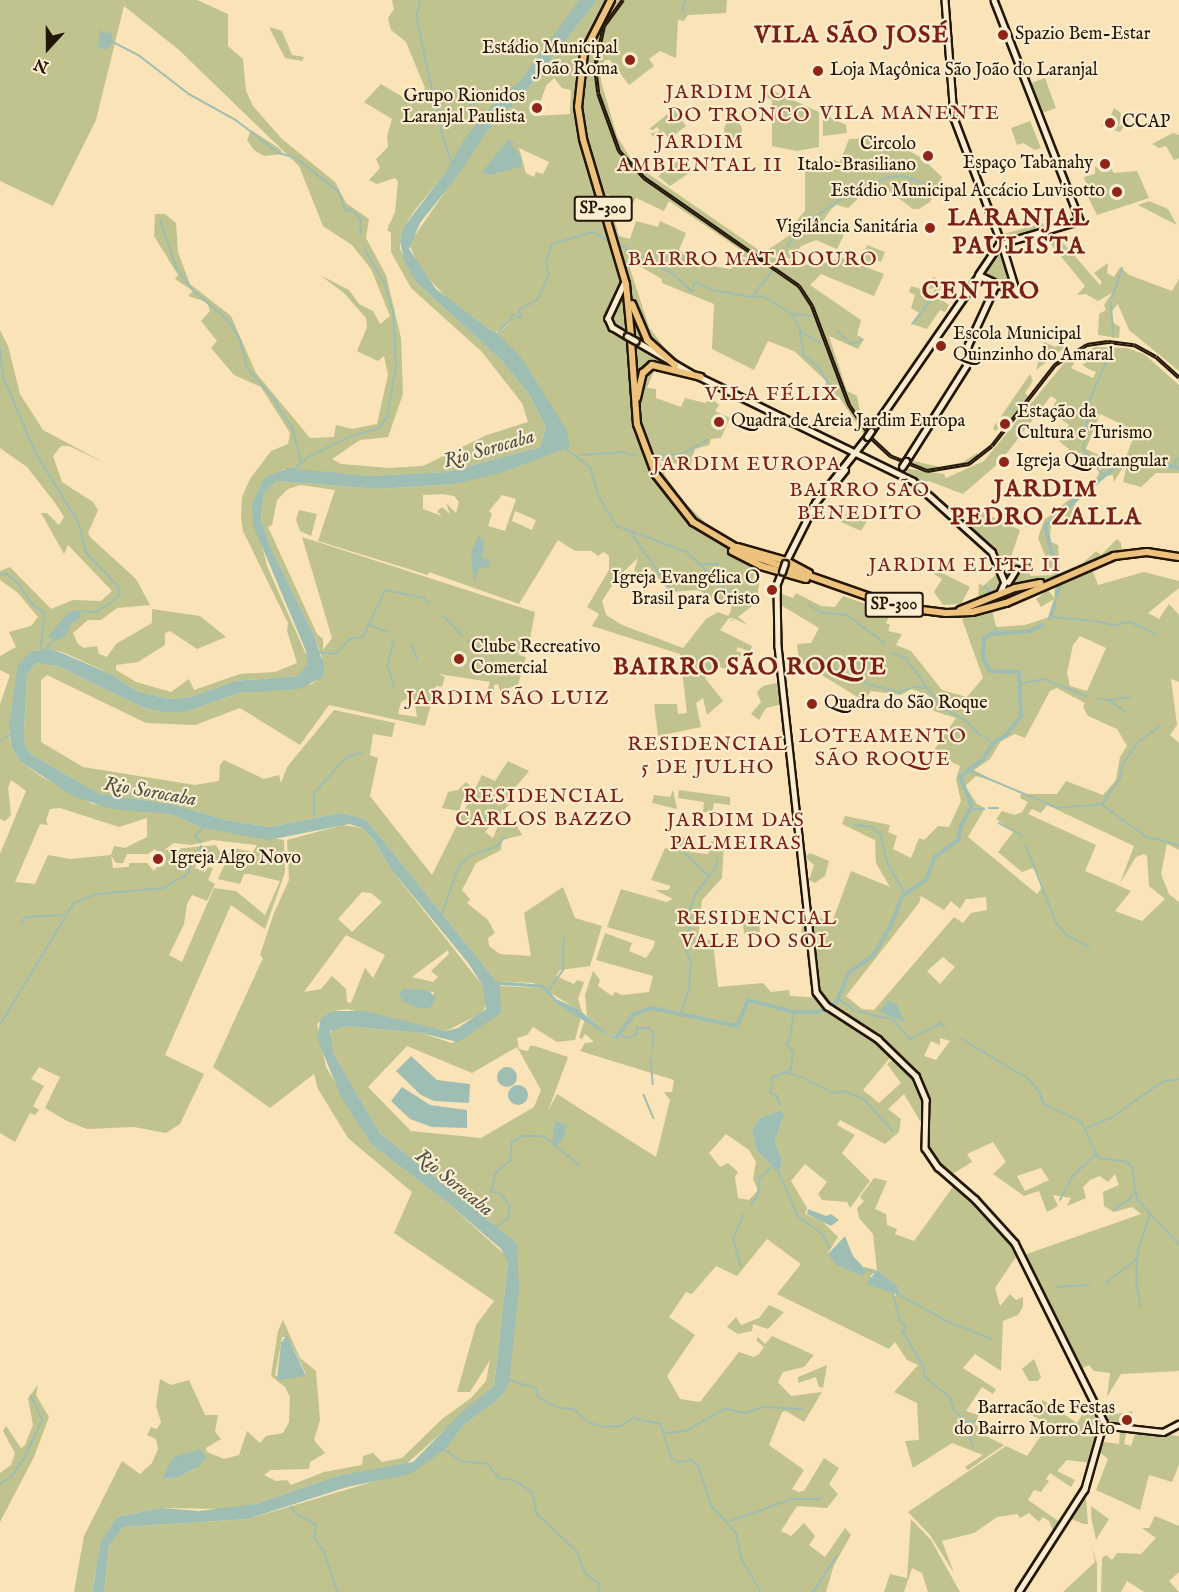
<!DOCTYPE html>
<meta charset="utf-8">
<style>
body{margin:0}
#map{position:relative;width:1179px;height:1592px;overflow:hidden;background:#f9e3b7;font-family:"IM FELL English",serif}
div>[style]{position:absolute}
.green>*{inset:0;background:#c0c38d;transform-origin:0 0}
.round{border-radius:50%}
.water>*{inset:0;background:#9ebdb3}
.stream>*{height:1.5px;margin:-0.75px;padding:0 0.75px;transform-origin:0.75px;border-radius:0.75px;background:#9ebdb3}
.river>*{height:4px;margin:-2px;padding:0 2px;transform-origin:2px;border-radius:2px;background:#9ebdb3}
.roads{filter:drop-shadow(2px 0 #241607) drop-shadow(-2px 0 #241607) drop-shadow(0 2px #241607) drop-shadow(0 -2px #241607)}
.secondary>*{height:4.5px;margin:-2.25px;padding:0 2.25px;transform-origin:2.25px;border-radius:2.25px;background:#fbedd0}
.primary>*{height:6px;margin:-3px;padding:0 3px;transform-origin:3px;border-radius:3px;background:#ecc27c}
.rail>*{height:4px;margin-top:-2px;transform-origin:0;background:repeating-linear-gradient(90deg,#fbedd0 0 4.5px,#241607 0 9px);box-sizing:border-box;border-block:2px solid #241607}
.bridges{filter:drop-shadow(2px 0 #241607) drop-shadow(-2px 0 #241607) drop-shadow(0 2px #241607) drop-shadow(0 -2px #241607)}
.secondary-bridge>*{height:4.5px;margin:-2.25px;padding:0 2.25px;transform-origin:2.25px;border-radius:2.25px;background:#fbedd0}
.dots>*{width:16px;height:16px;translate:-50% -50%;box-sizing:border-box;border:3px solid #fbedd0;border-radius:50%}
span{translate:-50% -50%;white-space:nowrap;text-align:center;line-height:1.15;-webkit-text-stroke:4.5px #fbedd0;paint-order:stroke}
.shield-label span{padding:2px 4px;background:#fbedd0;border:2px solid;border-radius:4px;-webkit-text-stroke-width:0}
.shield-label{font-size:16px;color:#241607;font-weight:700}
.poi-label{font-size:18px;color:#241607}
.left{translate:0 -50%;text-align:left}
.right{translate:-100% -50%;text-align:right}
.neighbourhood-label{font-size:20px;color:#7a1f14;letter-spacing:1.5px}
.water-label{font-size:20px;color:#4f5043;font-style:italic}
.district-label{font-size:24px;color:#7a1f14;font-weight:700;letter-spacing:1.5px}
.north{position:absolute;left:18px;top:18px;width:60px;height:60px;-webkit-text-stroke:4px #fbedd0;paint-order:stroke;rotate:201deg;font-size:16px;font-weight:700;line-height:24px;text-align:center;color:#241607}
.north::after{content:'';display:block;margin:auto;width:21px;height:27px;background:#241607;clip-path:polygon(50% 0,100% 100%,50% 72%,0 100%)}
</style>
<div id="map">
<div class="green">
<div style="clip-path:polygon(evenodd,0 0,197px 0,228px 14px,228px 46px,243px 59px,246px 91px,253px 106px,282px 139px,335px 182px,346px 203px,369px 219px,366px 238px,386px 275px,401px 338px,403px 394px,388px 437px,360px 440px,332px 459px,341px 464px,389px 468px,423px 466px,487px 435px,528px 422px,522px 403px,482px 352px,411px 288px,391px 252px,391px 233px,387px 230px,395px 212px,398px 181px,395px 178px,377px 184px,369px 180px,380px 168px,376px 159px,388px 147px,387px 136px,392px 119px,364px 102px,381px 84px,411px 102px,416px 91px,422px 93px,425px 88px,406px 42px,391px 30px,388px 18px,394px 9px,392px 0,579px 0,547px 48px,415px 210px,403px 228px,400px 241px,400px 249px,417px 283px,501px 360px,529px 394px,546px 428px,540px 447px,447px 472px,369px 476px,283px 469px,252px 504px,267px 566px,308px 659px,304px 674px,298px 676px,235px 681px,191px 697px,169px 699px,136px 691px,113px 675px,67px 654px,52px 649px,31px 651px,12px 712px,9px 735px,11px 747px,21px 762px,42px 777px,93px 804px,170px 814px,203px 828px,284px 840px,285px 872px,265px 929px,231px 905px,165px 1055px,204px 1074px,180px 1124px,166px 1133px,134px 1127px,87px 1129px,67px 1121px,45px 1108px,60px 1077px,39px 1067px,31px 1079px,44px 1086px,33px 1106px,39px 1110px,35px 1115px,30px 1113px,15px 1142px,0 1133px,0 854px,26px 791px,11px 780px,8px 788px,11px 815px,5px 821px,0 819px,0 704px,10px 675px,0 670px,0 656px,16px 647px,9px 632px,31px 626px,38px 617px,18px 593px,0 580px,0 571px,10px 567px,51px 609px,73px 600px,101px 601px,112px 591px,68px 545px,64px 554px,41px 513px,47px 513px,59px 525px,64px 517px,56px 504px,27px 467px,0 448px,0 330px,8px 346px,20px 394px,43px 430px,105px 463px,69px 446px,61px 446px,53px 456px,62px 482px,93px 502px,98px 510px,88px 533px,90px 537px,136px 579px,150px 605px,117px 608px,101px 620px,88px 620px,73px 633px,78px 644px,84px 648px,97px 646px,99px 654px,107px 657px,116px 644px,152px 623px,152px 609px,200px 616px,226px 637px,197px 649px,170px 631px,165px 633px,165px 645px,138px 662px,116px 665px,116px 670px,136px 682px,171px 692px,189px 679px,194px 690px,240px 674px,275px 672px,297px 663px,287px 631px,288px 623px,243px 531px,241px 517px,242px 497px,250px 479px,271px 451px,288px 444px,290px 433px,261px 387px,234px 375px,211px 348px,217px 341px,201px 321px,210px 311px,207px 302px,188px 296px,193px 291px,175px 279px,178px 275px,154px 236px,155px 214px,165px 214px,176px 223px,178px 252px,190px 284px,231px 316px,256px 373px,310px 438px,334px 437px,336px 425px,352px 429px,377px 424px,388px 375px,384px 356px,378px 361px,357px 351px,367px 327px,366px 318px,344px 293px,320px 275px,349px 290px,359px 304px,373px 311px,380px 324px,390px 316px,371px 269px,352px 245px,323px 226px,299px 166px,179px 50px,124px 6px,96px 120px,53px 206px,0 181px,0 0,60px 808px,119px 827px,147px 818px,147px 837px,125px 848px,114px 846px,111px 855px,70px 859px,48px 855px,35px 884px,15px 882px,40px 824px,48px 825px,46px 820px,50px 809px,60px 808px,0 0,213px 840px,257px 845px,253px 852px,232px 848px,218px 879px,240px 884px,244px 874px,250px 874px,280px 881px,265px 915px,236px 891px,214px 888px,182px 962px,169px 955px,184px 924px,187px 904px,192px 895px,207px 901px,215px 884px,208px 880px,213px 868px,208px 867px,205px 872px,195px 868px,198px 860px,220px 860px,222px 855px,216px 845px,164px 850px,174px 843px,191px 845px,213px 840px,0 0,155px 849px,162px 860px,154px 871px,147px 863px,129px 863px,129px 867px,113px 868px,111px 855px,116px 863px,123px 863px,127px 854px,148px 854px,155px 849px)"></div>
<div style="clip-path:polygon(evenodd,597px 0,727px 0,726px 13px,688px 15px,684px 21px,678px 20px,676px 58px,660px 51px,649px 59px,654px 66px,629px 85px,610px 60px,605px 60px,601px 67px,601px 81px,617px 136px,629px 156px,643px 170px,763px 253px,790px 235px,791px 227px,805px 211px,805px 159px,812px 166px,831px 159px,840px 162px,849px 139px,874px 138px,894px 143px,922px 158px,942px 177px,930px 202px,919px 209px,913px 209px,885px 188px,873px 199px,863px 194px,848px 208px,837px 205px,832px 208px,820px 225px,810px 226px,815px 231px,824px 226px,844px 235px,837px 249px,816px 240px,801px 246px,793px 259px,769px 254px,758px 262px,739px 255px,741px 250px,669px 201px,664px 211px,636px 198px,632px 205px,607px 194px,619px 236px,630px 239px,636px 221px,658px 227px,660px 221px,686px 233px,679px 250px,698px 264px,731px 269px,737px 257px,758px 264px,770px 257px,813px 266px,843px 258px,884px 274px,874px 296px,821px 274px,810px 285px,861px 320px,857px 335px,864px 339px,858px 349px,829px 336px,847px 391px,857px 396px,861px 418px,871px 429px,865px 436px,839px 397px,823px 387px,827px 382px,794px 351px,768px 341px,754px 370px,712px 349px,714px 304px,662px 283px,662px 279px,627px 259px,649px 327px,680px 369px,654px 371px,647px 388px,656px 389px,656px 398px,681px 407px,685px 398px,705px 403px,712px 399px,719px 405px,715px 411px,730px 418px,721px 438px,711px 439px,709px 445px,695px 449px,690px 467px,659px 460px,665px 475px,685px 503px,708px 525px,738px 543px,784px 558px,727px 543px,725px 547px,756px 566px,752px 585px,760px 578px,756px 603px,738px 617px,748px 625px,735px 619px,729px 623px,734px 618px,729px 618px,720px 630px,752px 646px,750px 652px,738px 647px,736px 651px,742px 653px,737px 662px,730px 660px,727px 669px,716px 666px,705px 678px,723px 701px,707px 715px,703px 698px,696px 703px,701px 727px,658px 736px,654px 704px,677px 704px,678px 714px,687px 713px,680px 654px,592px 626px,599px 614px,587px 607px,609px 570px,609px 556px,604px 552px,598px 556px,592px 551px,575px 551px,558px 540px,519px 604px,429px 572px,428px 575px,318px 541px,335px 490px,301px 485px,288px 489px,277px 500px,272px 525px,268px 527px,317px 634px,323px 639px,323px 650px,332px 638px,302px 537px,535px 612px,527px 654px,519px 655px,526px 657px,518px 685px,500px 691px,498px 684px,494px 685px,494px 694px,485px 697px,490px 682px,439px 674px,445px 677px,442px 687px,436px 686px,425px 726px,329px 705px,300px 745px,240px 708px,195px 725px,146px 723px,47px 675px,41px 680px,41px 742px,83px 767px,195px 785px,219px 781px,220px 765px,224px 760px,264px 779px,279px 775px,281px 783px,287px 767px,334px 710px,395px 723px,392px 737px,373px 734px,370px 755px,378px 758px,370px 796px,432px 875px,482px 775px,495px 781px,508px 761px,529px 771px,508px 796px,512px 801px,485px 832px,493px 838px,498px 826px,508px 823px,517px 826px,522px 835px,502px 840px,501px 850px,476px 863px,462px 890px,470px 899px,467px 903px,488px 920px,495px 933px,488px 938px,489px 946px,500px 954px,531px 956px,524px 913px,563px 887px,575px 918px,602px 926px,590px 966px,560px 970px,556px 976px,574px 984px,577px 980px,584px 982px,578px 999px,582px 1012px,534px 983px,496px 981px,366px 819px,341px 813px,269px 827px,226px 820px,172px 804px,100px 794px,32px 755px,25px 746px,24px 732px,27px 674px,36px 663px,58px 666px,144px 708px,162px 712px,185px 712px,239px 693px,312px 684px,318px 679px,322px 657px,314px 635px,271px 548px,261px 520px,264px 493px,277px 481px,378px 489px,454px 484px,570px 447px,545px 395px,498px 334px,510px 322px,495px 333px,446px 297px,420px 269px,409px 244px,485px 134px,528px 89px,597px 0,554px 78px,562px 88px,571px 90px,570px 114px,535px 116px,534px 106px,539px 106px,546px 86px,554px 78px,597px 0,519px 148px,549px 162px,543px 174px,536px 172px,534px 177px,526px 173px,519px 148px,597px 0,442px 494px,454px 496px,459px 502px,456px 513px,446px 503px,450px 514px,442px 507px,437px 511px,442px 516px,423px 509px,423px 495px,442px 494px,597px 0,502px 495px,516px 499px,505px 531px,488px 526px,492px 514px,489px 511px,502px 495px,597px 0,515px 511px,536px 520px,532px 530px,512px 521px,515px 511px,597px 0,638px 558px,634px 571px,640px 574px,649px 567px,670px 592px,697px 590px,709px 595px,717px 604px,731px 606px,731px 611px,728px 616px,718px 612px,706px 619px,683px 648px,622px 625px,606px 615px,602px 601px,617px 578px,638px 558px,597px 0,407px 699px,414px 699px,417px 717px,398px 714px,401px 702px,407px 699px)"></div>
<div style="clip-path:polygon(269px 27px,282px 31px,292px 55px,304px 57px,302px 61px,285px 58px)"></div>
<div style="left:1045px;top:78px;width:32px;height:18px;rotate:70deg"></div>
<div style="clip-path:polygon(769px 89px,819px 112px,819px 147px,797px 151px,772px 146px,772px 100px,766px 97px)"></div>
<div style="clip-path:polygon(1114px 108px,1121px 113px,1119px 128px,1125px 117px,1129px 119px,1120px 132px,1101px 126px,1103px 120px,1106px 126px,1115px 126px,1117px 121px,1109px 120px)"></div>
<div style="clip-path:polygon(674px 109px,686px 126px,669px 139px,663px 131px,655px 137px,650px 134px,660px 131px,657px 127px,653px 130px,649px 129px)"></div>
<div style="clip-path:polygon(823px 114px,846px 125px,847px 133px,823px 136px)"></div>
<div style="clip-path:polygon(1030px 121px,1041px 148px,1035px 150px,1023px 143px,1017px 145px,1011px 128px)"></div>
<div class="round" style="left:724px;top:121px;width:18px;height:18px"></div>
<div style="clip-path:polygon(251px 130px,280px 149px,283px 154px,264px 156px,254px 150px,247px 140px)"></div>
<div style="clip-path:polygon(1173px 133px,1179px 135px,1179px 158px,1174px 160px,1166px 146px,1159px 148px,1152px 144px)"></div>
<div style="clip-path:polygon(679px 160px,689px 173px,670px 186px,658px 176px)"></div>
<div style="clip-path:polygon(1109px 165px,1114px 173px,1137px 171px,1149px 198px,1097px 215px,1086px 193px,1089px 191px,1084px 177px,1095px 174px,1095px 166px,1102px 172px,1109px 169px)"></div>
<div style="clip-path:polygon(1149px 201px,1168px 209px,1177px 225px,1138px 205px)"></div>
<div style="clip-path:polygon(1043px 223px,1044px 228px,1004px 241px,1000px 235px)"></div>
<div style="clip-path:polygon(1052px 230px,1100px 285px,1102px 282px,1094px 273px,1108px 263px,1107px 273px,1114px 277px,1120px 267px,1129px 275px,1172px 291px,1179px 279px,1179px 371px,1129px 330px,1118px 304px,1112px 311px,1113px 322px,1120px 327px,1119px 338px,1098px 335px,1099px 314px,1106px 310px,1104px 305px,1112px 293px,1098px 301px,1086px 294px,1077px 295px,1085px 286px,1042px 233px)"></div>
<div style="clip-path:polygon(867px 245px,885px 252px,881px 262px,873px 258px,871px 264px,861px 260px)"></div>
<div style="clip-path:polygon(998px 251px,1011px 277px,1011px 288px,982px 275px)"></div>
<div style="clip-path:polygon(934px 277px,942px 284px,937px 297px,949px 305px,945px 312px,940px 310px,927px 329px,912px 324px,919px 313px,911px 308px,915px 295px,909px 292px,911px 286px,933px 293px,935px 288px,929px 289px,927px 283px)"></div>
<div style="clip-path:polygon(1064px 341px,1064px 348px,1036px 370px,1044px 342px,1055px 347px)"></div>
<div style="clip-path:polygon(evenodd,1095px 347px,1127px 348px,1144px 354px,1179px 385px,1179px 473px,1156px 473px,1141px 487px,1123px 482px,1126px 469px,1123px 467px,1114px 482px,1113px 475px,1106px 476px,1078px 497px,1067px 524px,1052px 521px,1050px 534px,1051px 542px,1058px 545px,1060px 573px,1083px 563px,1096px 551px,1101px 555px,1117px 539px,1121px 543px,1122px 551px,1060px 574px,1062px 578px,1087px 570px,1093px 572px,1098px 585px,1144px 572px,1179px 581px,1179px 588px,1148px 613px,1159px 619px,1169px 604px,1179px 615px,1179px 682px,1171px 679px,1177px 725px,1170px 735px,1179px 743px,1179px 850px,1167px 844px,1161px 874px,1169px 894px,1179px 902px,1179px 1371px,1121px 1374px,1107px 1397px,1110px 1373px,1094px 1371px,1089px 1365px,1081px 1369px,1024px 1255px,1141px 1214px,1132px 1207px,1114px 1212px,1104px 1206px,1103px 1192px,1119px 1185px,1115px 1174px,1108px 1182px,1100px 1176px,1090px 1180px,1083px 1187px,1086px 1198px,1067px 1206px,1071px 1198px,1053px 1195px,1058px 1206px,1047px 1212px,1039px 1191px,1024px 1196px,993px 1174px,1006px 1162px,993px 1142px,967px 1154px,972px 1162px,951px 1175px,926px 1147px,929px 1113px,921px 1080px,895px 1052px,863px 1090px,879px 1103px,901px 1083px,887px 1064px,895px 1057px,914px 1076px,923px 1095px,923px 1126px,904px 1094px,888px 1109px,901px 1119px,899px 1132px,885px 1144px,840px 1120px,837px 1125px,855px 1135px,842px 1153px,870px 1181px,850px 1208px,847px 1202px,822px 1200px,818px 1194px,827px 1182px,805px 1164px,791px 1181px,807px 1208px,805px 1214px,823px 1222px,838px 1237px,828px 1253px,839px 1266px,863px 1275px,864px 1267px,877px 1270px,873px 1234px,859px 1218px,857px 1208px,864px 1201px,860px 1197px,874px 1178px,887px 1181px,875px 1209px,886px 1214px,887px 1225px,897px 1229px,895px 1234px,914px 1241px,955px 1184px,1011px 1241px,1018px 1254px,995px 1288px,1000px 1306px,1010px 1294px,1016px 1300px,1023px 1297px,1023px 1307px,1018px 1315px,1003px 1321px,1001px 1371px,975px 1354px,963px 1368px,996px 1389px,993px 1394px,982px 1387px,966px 1411px,979px 1415px,975px 1424px,980px 1428px,978px 1432px,1004px 1445px,968px 1470px,965px 1467px,983px 1455px,952px 1443px,913px 1468px,905px 1441px,919px 1440px,917px 1403px,894px 1392px,918px 1365px,907px 1360px,895px 1342px,889px 1349px,777px 1294px,801px 1264px,767px 1239px,737px 1276px,716px 1266px,692px 1294px,686px 1292px,669px 1317px,695px 1335px,667px 1376px,680px 1399px,700px 1402px,739px 1352px,754px 1357px,759px 1354px,764px 1347px,756px 1340px,758px 1337px,765px 1344px,772px 1336px,814px 1355px,804px 1367px,783px 1372px,778px 1382px,791px 1396px,822px 1392px,804px 1422px,786px 1411px,782px 1412px,769px 1445px,804px 1470px,792px 1489px,799px 1492px,804px 1491px,824px 1458px,839px 1468px,829px 1484px,838px 1494px,827px 1508px,797px 1506px,781px 1531px,791px 1536px,804px 1523px,815px 1536px,809px 1545px,825px 1557px,845px 1528px,851px 1535px,834px 1565px,826px 1592px,104px 1592px,109px 1546px,123px 1527px,248px 1519px,372px 1482px,446px 1449px,464px 1425px,501px 1397px,509px 1384px,517px 1243px,380px 1133px,333px 1053px,329px 1036px,333px 1028px,346px 1026px,421px 1033px,452px 1043px,501px 1013px,498px 986px,541px 988px,557px 1004px,581px 1017px,575px 1040px,557px 1042px,533px 1027px,527px 1035px,517px 1038px,519px 1049px,528px 1051px,530px 1046px,535px 1046px,568px 1057px,548px 1111px,557px 1094px,656px 1157px,670px 1100px,664px 1092px,672px 1092px,674px 1080px,580px 1051px,585px 1043px,594px 1042px,585px 1034px,582px 1039px,579px 1038px,585px 1019px,610px 1036px,617px 1039px,620px 1036px,610px 1035px,587px 1016px,585px 995px,593px 971px,600px 980px,598px 986px,612px 996px,615px 992px,622px 995px,649px 992px,653px 976px,596px 960px,605px 933px,632px 943px,629px 951px,646px 958px,653px 948px,655px 941px,607px 927px,621px 889px,666px 902px,673px 899px,655px 890px,668px 890px,671px 886px,651px 880px,665px 848px,679px 850px,681px 837px,686px 838px,690px 852px,708px 854px,711px 841px,724px 845px,722px 878px,702px 900px,698px 938px,713px 941px,718px 987px,763px 983px,771px 992px,789px 990px,790px 996px,821px 998px,809px 915px,814px 913px,831px 925px,851px 871px,890px 887px,876px 863px,875px 840px,842px 824px,845px 816px,890px 825px,888px 832px,897px 836px,893px 849px,911px 858px,919px 838px,924px 840px,938px 826px,949px 827px,961px 801px,956px 779px,960px 766px,932px 753px,956px 718px,934px 711px,928px 695px,911px 689px,901px 695px,871px 691px,864px 701px,799px 661px,797px 644px,811px 643px,819px 628px,779px 604px,779px 593px,793px 598px,796px 593px,821px 606px,835px 607px,843px 596px,891px 613px,886px 623px,890px 625px,888px 631px,902px 634px,896px 645px,911px 651px,942px 690px,967px 697px,983px 678px,962px 619px,991px 610px,985px 598px,978px 602px,979px 583px,983px 586px,998px 573px,1004px 589px,1006px 580px,1011px 587px,997px 551px,972px 528px,980px 511px,1020px 530px,1010px 560px,1027px 568px,1031px 576px,1053px 575px,1038px 538px,1044px 520px,1097px 477px,1104px 463px,1109px 467px,1114px 454px,1124px 462px,1136px 431px,1100px 414px,1086px 449px,1103px 457px,1089px 465px,1081px 453px,1074px 453px,1059px 441px,1069px 425px,1059px 418px,1055px 423px,1047px 416px,1057px 400px,1051px 396px,1000px 462px,963px 494px,929px 481px,920px 483px,903px 468px,944px 474px,946px 478px,984px 461px,1065px 362px,1095px 347px,1096px 350px,1097px 354px,1082px 365px,1096px 372px,1093px 378px,1071px 368px,1076px 360px,1096px 350px,1095px 347px,1055px 587px,1054px 598px,1048px 590px,1036px 599px,1041px 607px,1054px 599px,1049px 617px,1025px 625px,996px 627px,992px 610px,1055px 587px,1095px 347px,1080px 636px,1106px 648px,1087px 691px,1070px 686px,1067px 673px,1073px 645px,1080px 636px,1095px 347px,1057px 688px,1085px 703px,1083px 707px,1088px 716px,1117px 729px,1127px 746px,1120px 757px,1116px 780px,1103px 795px,1066px 781px,1057px 794px,1021px 794px,1020px 798px,1028px 802px,1022px 812px,1015px 815px,1002px 811px,996px 819px,1014px 831px,998px 852px,1022px 872px,1033px 868px,1040px 878px,1041px 889px,1037px 894px,968px 837px,985px 808px,977px 804px,965px 786px,976px 776px,994px 781px,974px 770px,990px 759px,1001px 741px,1015px 734px,1025px 738px,1050px 691px,1057px 688px,1095px 347px,1047px 805px,1134px 846px,1120px 883px,1136px 857px,1144px 854px,1147px 856px,1149px 886px,1165px 899px,1142px 921px,1115px 911px,1131px 891px,1085px 871px,1096px 845px,1028px 814px,1032px 809px,1041px 813px,1047px 805px,1095px 347px,921px 896px,944px 910px,951px 901px,960px 909px,966px 899px,986px 897px,987px 910px,971px 913px,963px 923px,954px 917px,874px 1010px,862px 1009px,846px 996px,919px 903px,921px 896px,1095px 347px,943px 957px,955px 967px,940px 984px,927px 971px,943px 957px,1095px 347px,940px 1038px,950px 1041px,936px 1060px,924px 1056px,931px 1041px,940px 1045px,940px 1038px,1095px 347px,407px 1046px,472px 1073px,517px 1047px,541px 1090px,534px 1107px,481px 1138px,411px 1131px,368px 1087px,407px 1046px,1095px 347px,781px 1110px,783px 1118px,775px 1141px,782px 1160px,779px 1172px,756px 1150px,752px 1130px,760px 1118px,781px 1110px,1095px 347px,726px 1134px,749px 1150px,756px 1162px,753px 1179px,758px 1190px,749px 1200px,738px 1198px,735px 1177px,738px 1172px,728px 1163px,720px 1167px,709px 1153px,726px 1134px,1095px 347px,1041px 1168px,1049px 1180px,1025px 1191px,1017px 1176px,1041px 1168px,1095px 347px,877px 1270px,900px 1290px,895px 1296px,870px 1276px,877px 1270px)"></div>
<div style="clip-path:polygon(1030px 374px,1033px 381px,1025px 393px,1028px 396px,1009px 421px,995px 431px,993px 428px)"></div>
<div style="clip-path:polygon(977px 453px,979px 456px,970px 462px,947px 469px,925px 469px,907px 463px,909px 460px,940px 467px,963px 462px)"></div>
<div style="clip-path:polygon(851px 507px,868px 519px,861px 531px,841px 522px)"></div>
<div style="clip-path:polygon(299px 510px,317px 514px,311px 536px,300px 531px,296px 520px)"></div>
<div style="clip-path:polygon(936px 570px,970px 587px,961px 604px,943px 605px,934px 592px,942px 579px,934px 574px)"></div>
<div style="clip-path:polygon(776px 683px,783px 704px,766px 708px,759px 720px,751px 714px,761px 702px,757px 692px,763px 686px)"></div>
<div style="clip-path:polygon(466px 782px,474px 789px,471px 794px,466px 790px,459px 811px,442px 808px,448px 792px,458px 790px)"></div>
<div style="clip-path:polygon(673px 790px,677px 809px,652px 803px,654px 795px,670px 797px)"></div>
<div style="clip-path:polygon(679px 790px,730px 797px,730px 805px,714px 803px,712px 813px,703px 812px,704px 802px,678px 798px)"></div>
<div style="clip-path:polygon(evenodd,343px 825px,362px 828px,373px 839px,391px 869px,482px 985px,486px 1004px,482px 1013px,446px 1031px,347px 1009px,333px 1011px,317px 1024px,326px 1067px,372px 1145px,449px 1204px,505px 1255px,508px 1262px,494px 1386px,403px 1467px,337px 1476px,256px 1504px,226px 1509px,160px 1508px,117px 1517px,95px 1573px,92px 1592px,74px 1592px,84px 1536px,122px 1461px,140px 1474px,152px 1463px,158px 1449px,156px 1439px,147px 1435px,151px 1427px,157px 1429px,161px 1422px,156px 1406px,160px 1379px,171px 1385px,189px 1380px,205px 1415px,218px 1415px,215px 1432px,221px 1439px,206px 1448px,207px 1452px,224px 1459px,239px 1455px,247px 1431px,260px 1443px,266px 1436px,283px 1433px,289px 1422px,290px 1397px,285px 1387px,271px 1376px,278px 1331px,283px 1320px,300px 1358px,316px 1371px,320px 1420px,314px 1440px,325px 1453px,310px 1462px,309px 1469px,271px 1470px,264px 1475px,276px 1481px,287px 1480px,291px 1485px,324px 1472px,362px 1465px,363px 1456px,373px 1453px,382px 1462px,402px 1458px,442px 1419px,471px 1398px,486px 1381px,490px 1360px,470px 1392px,457px 1392px,476px 1325px,494px 1301px,394px 1233px,412px 1192px,348px 1138px,318px 1089px,314px 1074px,270px 1108px,213px 1067px,263px 958px,260px 955px,274px 913px,289px 880px,287px 840px,343px 825px,362px 892px,371px 893px,382px 902px,352px 932px,338px 919px,362px 892px,343px 825px,346px 935px,385px 955px,373px 978px,365px 968px,351px 1003px,347px 1002px,346px 989px,332px 976px,321px 989px,304px 992px,346px 935px,343px 825px,448px 950px,449px 954px,431px 971px,438px 977px,433px 982px,412px 977px,448px 950px,343px 825px,407px 989px,434px 992px,430px 1008px,418px 1008px,401px 999px,407px 989px,343px 825px,282px 1337px,288px 1337px,306px 1374px,275px 1376px,282px 1337px,343px 825px,197px 1450px,204px 1455px,195px 1469px,179px 1477px,163px 1479px,178px 1456px,197px 1450px)"></div>
<div style="clip-path:polygon(810px 853px,829px 861px,825px 876px,815px 883px,809px 880px,814px 865px,805px 857px)"></div>
<div style="clip-path:polygon(800px 874px,812px 985px,810px 986px,806px 941px,801px 931px,804px 922px)"></div>
<div style="left:758px;top:913px;width:19px;height:16px;rotate:84deg"></div>
<div style="clip-path:polygon(769px 1305px,784px 1312px,768px 1329px,753px 1324px,752px 1331px,738px 1334px,727px 1327px,736px 1317px,741px 1325px,759px 1318px)"></div>
<div style="clip-path:polygon(1034px 1359px,1041px 1377px,1038px 1381px,1029px 1381px,1022px 1369px)"></div>
<div style="clip-path:polygon(827px 1365px,823px 1388px,819px 1387px,816px 1377px,798px 1383px,798px 1377px)"></div>
<div style="clip-path:polygon(38px 1385px,36px 1395px,49px 1417px,34px 1457px,0 1522px,0 1473px,11px 1465px,15px 1453px,3px 1431px,6px 1426px,21px 1448px,25px 1445px,33px 1425px,28px 1398px)"></div>
<div style="clip-path:polygon(1043px 1400px,1077px 1423px,1091px 1401px,1102px 1423px,1102px 1428px,1092px 1425px,1086px 1429px,1098px 1438px,1091px 1463px,1067px 1460px,1057px 1471px,1075px 1480px,1071px 1487px,1050px 1473px,1046px 1479px,1049px 1481px,1041px 1492px,1034px 1490px,1028px 1500px,1061px 1523px,1054px 1533px,1049px 1521px,1043px 1517px,1039px 1522px,1029px 1513px,1020px 1518px,1017px 1514px,997px 1517px,974px 1533px,942px 1541px,954px 1573px,930px 1535px,908px 1512px,1006px 1446px,1027px 1456px,1049px 1424px,1031px 1415px)"></div>
<div style="clip-path:polygon(1114px 1407px,1116px 1414px,1132px 1411px,1134px 1427px,1107px 1422px,1101px 1410px)"></div>
<div style="clip-path:polygon(1120px 1430px,1127px 1430px,1124px 1444px,1131px 1446px,1136px 1431px,1179px 1436px,1179px 1465px,1172px 1482px,1149px 1475px,1140px 1510px,1096px 1490px,1108px 1459px,1099px 1452px,1104px 1442px,1119px 1444px)"></div>
<div style="clip-path:polygon(1082px 1498px,1086px 1499px,1088px 1524px,1084px 1524px,1069px 1518px)"></div>
<div style="clip-path:polygon(1091px 1506px,1109px 1519px,1096px 1540px,1091px 1516px)"></div>
<div style="clip-path:polygon(1155px 1516px,1179px 1526px,1179px 1572px,1169px 1581px,1179px 1592px,1144px 1592px,1127px 1581px,1121px 1592px,1101px 1592px,1102px 1558px,1106px 1555px,1112px 1560px,1117px 1553px,1141px 1554px,1156px 1538px,1142px 1528px,1149px 1528px)"></div>
<div style="clip-path:polygon(911px 1519px,931px 1540px,960px 1592px,928px 1592px,922px 1573px,912px 1568px,904px 1592px,884px 1592px,890px 1574px,907px 1578px)"></div>
<div style="clip-path:polygon(1092px 1548px,1097px 1564px,1097px 1592px,1063px 1592px,1095px 1562px)"></div>
</div>
<div class="water">
<div style="clip-path:polygon(579px 0,597px 0,528px 89px,485px 134px,459px 174px,420px 223px,409px 249px,436px 289px,492px 331px,497px 333px,505px 323px,511px 320px,498px 334px,521px 357px,545px 395px,567px 431px,570px 447px,497px 474px,454px 484px,378px 489px,277px 481px,264px 493px,261px 520px,271px 548px,314px 635px,324px 666px,323px 677px,299px 689px,239px 693px,185px 712px,162px 712px,144px 708px,58px 666px,36px 663px,27px 674px,24px 732px,25px 746px,32px 755px,100px 794px,172px 804px,226px 820px,269px 827px,341px 813px,366px 819px,496px 981px,544px 985px,556px 999px,578px 1009px,610px 1035px,619px 1036px,616px 1039px,602px 1032px,557px 1004px,541px 988px,500px 985px,501px 1013px,458px 1042px,421px 1033px,346px 1026px,330px 1031px,333px 1053px,380px 1133px,517px 1243px,519px 1289px,509px 1384px,501px 1397px,464px 1425px,446px 1449px,410px 1474px,347px 1487px,248px 1519px,123px 1527px,109px 1546px,104px 1592px,92px 1592px,101px 1542px,117px 1517px,160px 1508px,199px 1511px,256px 1504px,337px 1476px,413px 1462px,462px 1412px,494px 1386px,508px 1262px,501px 1249px,449px 1204px,372px 1145px,341px 1097px,317px 1038px,321px 1018px,333px 1011px,365px 1011px,446px 1031px,458px 1028px,486px 1009px,482px 985px,469px 964px,391px 869px,373px 839px,362px 828px,349px 824px,269px 840px,203px 828px,170px 814px,111px 809px,73px 796px,21px 762px,11px 747px,9px 726px,18px 665px,31px 651px,52px 649px,113px 675px,136px 691px,169px 699px,191px 697px,235px 681px,298px 676px,307px 665px,306px 651px,253px 525px,252px 504px,264px 478px,288px 468px,369px 476px,447px 472px,540px 447px,546px 428px,529px 394px,501px 360px,417px 283px,404px 261px,400px 241px,403px 228px,447px 170px,465px 138px,492px 105px,520px 81px)"></div>
<div style="clip-path:polygon(100px 29px,104px 34px,111px 32px,113px 42px,107px 50px,98px 47px)"></div>
<div style="clip-path:polygon(467px 87px,470px 94px,478px 89px,482px 92px,477px 102px,471px 106px,456px 94px)"></div>
<div style="clip-path:polygon(508px 140px,516px 142px,510px 144px,521px 156px,521px 167px,489px 175px,482px 172px)"></div>
<div style="clip-path:polygon(478px 536px,484px 540px,482px 558px,488px 559px,490px 566px,479px 569px,474px 582px,471px 553px)"></div>
<div style="clip-path:polygon(78px 610px,82px 617px,71px 624px,65px 637px,56px 640px,48px 636px,69px 612px)"></div>
<div style="clip-path:polygon(404px 989px,428px 990px,436px 998px,430px 1008px,418px 1008px,402px 1001px,399px 993px)"></div>
<div style="clip-path:polygon(888px 1000px,898px 1006px,904px 1022px,880px 1011px)"></div>
<div style="clip-path:polygon(411px 1056px,437px 1080px,470px 1084px,469px 1103px,434px 1101px,421px 1095px,396px 1071px)"></div>
<div class="round" style="left:497px;top:1067px;width:20px;height:20px"></div>
<div class="round" style="left:508px;top:1085px;width:20px;height:20px"></div>
<div style="clip-path:polygon(402px 1087px,430px 1105px,467px 1110px,467px 1128px,432px 1127px,410px 1119px,391px 1101px)"></div>
<div style="clip-path:polygon(781px 1110px,784px 1115px,775px 1141px,782px 1160px,779px 1173px,756px 1150px,752px 1130px,760px 1118px)"></div>
<div style="clip-path:polygon(555px 1121px,567px 1125px,564px 1137px,556px 1148px,552px 1145px)"></div>
<div style="clip-path:polygon(808px 1209px,826px 1216px,831px 1214px,839px 1220px,831px 1226px,807px 1214px)"></div>
<div style="clip-path:polygon(845px 1236px,853px 1256px,866px 1270px,863px 1276px,836px 1265px,828px 1254px)"></div>
<div style="clip-path:polygon(877px 1270px,898px 1287px,901px 1296px,866px 1284px)"></div>
<div style="clip-path:polygon(287px 1335px,306px 1376px,277px 1380px,281px 1343px)"></div>
<div style="clip-path:polygon(200px 1449px,206px 1457px,198px 1467px,179px 1477px,162px 1479px,173px 1457px)"></div>
</div>
<div class="stream">
<div style="left:421px;top:0;width:18px;rotate:103deg"></div>
<div style="left:417px;top:18px;width:90px;rotate:77.8deg"></div>
<div style="left:436px;top:106px;width:10px;rotate:53deg"></div>
<div style="left:442px;top:114px;width:16px;rotate:94deg"></div>
<div style="left:441px;top:130px;width:36px;rotate:71deg"></div>
<div style="left:682px;top:12px;width:12px;rotate:-76deg"></div>
<div style="left:113px;top:42px;width:30px;rotate:27deg"></div>
<div style="left:140px;top:56px;width:62px;rotate:37.8deg"></div>
<div style="left:189px;top:94px;width:54px;rotate:29deg"></div>
<div style="left:236px;top:120px;width:54px;rotate:37.5deg"></div>
<div style="left:279px;top:153px;width:18px;rotate:16deg"></div>
<div style="left:299px;top:160px;width:51px;rotate:38.7deg"></div>
<div style="left:339px;top:192px;width:20px;rotate:70deg"></div>
<div style="left:346px;top:211px;width:5px;rotate:-22deg"></div>
<div style="left:351px;top:209px;width:14px;rotate:45deg"></div>
<div style="left:361px;top:219px;width:15px;rotate:90deg"></div>
<div style="left:810px;top:220px;width:43px;rotate:-33.7deg"></div>
<div style="left:846px;top:196px;width:46px;rotate:-24.3deg"></div>
<div style="left:888px;top:177px;width:16px;rotate:-4deg"></div>
<div style="left:904px;top:176px;width:29px;rotate:20deg"></div>
<div style="left:161px;top:221px;width:50px;rotate:71.2deg"></div>
<div style="left:177px;top:268px;width:27px;rotate:54deg"></div>
<div style="left:619px;top:244px;width:60px;rotate:28.7deg"></div>
<div style="left:672px;top:273px;width:27px;rotate:42deg"></div>
<div style="left:692px;top:291px;width:9px;rotate:-72deg"></div>
<div style="left:695px;top:282px;width:19px;rotate:25deg"></div>
<div style="left:712px;top:290px;width:41px;rotate:9.9deg"></div>
<div style="left:752px;top:297px;width:36px;rotate:-52deg"></div>
<div style="left:786px;top:247px;width:18px;rotate:-45deg"></div>
<div style="left:777px;top:266px;width:7px;rotate:-63deg"></div>
<div style="left:195px;top:292px;width:43px;rotate:40.3deg"></div>
<div style="left:228px;top:320px;width:25px;rotate:58deg"></div>
<div style="left:241px;top:341px;width:27px;rotate:77deg"></div>
<div style="left:247px;top:367px;width:47px;rotate:50.2deg"></div>
<div style="left:753px;top:297px;width:10px;rotate:-6deg"></div>
<div style="left:763px;top:296px;width:34px;rotate:32deg"></div>
<div style="left:792px;top:314px;width:16px;rotate:60deg"></div>
<div style="left:800px;top:328px;width:27px;rotate:82deg"></div>
<div style="left:804px;top:355px;width:19px;rotate:39deg"></div>
<div style="left:819px;top:367px;width:30px;rotate:60deg"></div>
<div style="left:1112px;top:298px;width:31px;rotate:-71deg"></div>
<div style="left:1111px;top:302px;width:35px;rotate:85deg"></div>
<div style="left:792px;top:314px;width:19px;rotate:6deg"></div>
<div style="left:511px;top:320px;width:5px;rotate:-79deg"></div>
<div style="left:512px;top:315px;width:9px;rotate:13deg"></div>
<div style="left:521px;top:317px;width:7px;rotate:-106deg"></div>
<div style="left:519px;top:310px;width:21px;rotate:-29deg"></div>
<div style="left:537px;top:300px;width:28px;rotate:-64deg"></div>
<div style="left:549px;top:275px;width:13px;rotate:-103deg"></div>
<div style="left:546px;top:262px;width:19px;rotate:-72deg"></div>
<div style="left:552px;top:244px;width:43px;rotate:-16.3deg"></div>
<div style="left:593px;top:232px;width:16px;rotate:30deg"></div>
<div style="left:912px;top:324px;width:40px;rotate:-51deg"></div>
<div style="left:801px;top:332px;width:22px;rotate:30deg"></div>
<div style="left:838px;top:332px;width:18px;rotate:41deg"></div>
<div style="left:852px;top:344px;width:11px;rotate:-22deg"></div>
<div style="left:0;top:347px;width:31px;rotate:83deg"></div>
<div style="left:4px;top:378px;width:82px;rotate:66.9deg"></div>
<div style="left:36px;top:453px;width:82px;rotate:58.4deg"></div>
<div style="left:79px;top:523px;width:30px;rotate:76deg"></div>
<div style="left:86px;top:552px;width:48px;rotate:46.7deg"></div>
<div style="left:119px;top:587px;width:8px;rotate:83deg"></div>
<div style="left:120px;top:595px;width:9px;rotate:131deg"></div>
<div style="left:277px;top:405px;width:29px;rotate:56deg"></div>
<div style="left:293px;top:429px;width:33px;rotate:76deg"></div>
<div style="left:1010px;top:408px;width:1px;rotate:45deg"></div>
<div style="left:567px;top:449px;width:29px;rotate:38deg"></div>
<div style="left:590px;top:467px;width:33px;rotate:72deg"></div>
<div style="left:600px;top:498px;width:33px;rotate:59deg"></div>
<div style="left:617px;top:526px;width:75px;rotate:20.4deg"></div>
<div style="left:687px;top:552px;width:58px;rotate:43.6deg"></div>
<div style="left:580px;top:455px;width:41px;rotate:-4.2deg"></div>
<div style="left:621px;top:452px;width:17px;rotate:13deg"></div>
<div style="left:653px;top:456px;width:30px;rotate:-4deg"></div>
<div style="left:683px;top:454px;width:28px;rotate:-30deg"></div>
<div style="left:1172px;top:466px;width:11px;rotate:-49deg"></div>
<div style="left:293px;top:470px;width:20px;rotate:-41deg"></div>
<div style="left:308px;top:457px;width:43px;rotate:-26deg"></div>
<div style="left:347px;top:438px;width:34px;rotate:-17deg"></div>
<div style="left:379px;top:428px;width:14px;rotate:-54deg"></div>
<div style="left:387px;top:417px;width:51px;rotate:-79.8deg"></div>
<div style="left:396px;top:367px;width:55px;rotate:-93.1deg"></div>
<div style="left:393px;top:312px;width:30px;rotate:-107deg"></div>
<div style="left:384px;top:283px;width:39px;rotate:-120deg"></div>
<div style="left:1103px;top:476px;width:34px;rotate:-126deg"></div>
<div style="left:1083px;top:448px;width:49px;rotate:-81.9deg"></div>
<div style="left:1090px;top:399px;width:52px;rotate:-66.4deg"></div>
<div style="left:632px;top:534px;width:71px;rotate:54.7deg"></div>
<div style="left:701px;top:564px;width:17px"></div>
<div style="left:0;top:575px;width:7px;rotate:-8deg"></div>
<div style="left:7px;top:574px;width:14px;rotate:39deg"></div>
<div style="left:18px;top:583px;width:28px;rotate:55deg"></div>
<div style="left:34px;top:606px;width:13px;rotate:29deg"></div>
<div style="left:45px;top:612px;width:38px;rotate:96deg"></div>
<div style="left:1060px;top:584px;width:18px;rotate:-27deg"></div>
<div style="left:985px;top:586px;width:7px;rotate:45deg"></div>
<div style="left:990px;top:591px;width:8px;rotate:130deg"></div>
<div style="left:990px;top:602px;width:30px;rotate:-17deg"></div>
<div style="left:809px;top:604px;width:14px;rotate:36deg"></div>
<div style="left:820px;top:612px;width:27px;rotate:6deg"></div>
<div style="left:847px;top:615px;width:46px;rotate:36.1deg"></div>
<div style="left:978px;top:608px;width:7px;rotate:-27deg"></div>
<div style="left:79px;top:611px;width:17px;rotate:3deg"></div>
<div style="left:96px;top:612px;width:17px;rotate:-31deg"></div>
<div style="left:445px;top:617px;width:25px;rotate:47deg"></div>
<div style="left:1052px;top:617px;width:40px;rotate:5.7deg"></div>
<div style="left:1096px;top:621px;width:18px;rotate:13deg"></div>
<div style="left:1114px;top:625px;width:16px;rotate:-11deg"></div>
<div style="left:1130px;top:622px;width:29px;rotate:25deg"></div>
<div style="left:369px;top:625px;width:21px;rotate:19deg"></div>
<div style="left:996px;top:627px;width:6px;rotate:81deg"></div>
<div style="left:394px;top:641px;width:25px;rotate:104deg"></div>
<div style="left:388px;top:665px;width:22px;rotate:74deg"></div>
<div style="left:468px;top:641px;width:22px;rotate:30deg"></div>
<div style="left:411px;top:643px;width:16px;rotate:68deg"></div>
<div style="left:45px;top:650px;width:16px;rotate:-47deg"></div>
<div style="left:318px;top:652px;width:18px;rotate:6deg"></div>
<div style="left:336px;top:654px;width:21px;rotate:-47deg"></div>
<div style="left:350px;top:639px;width:13px;rotate:-9deg"></div>
<div style="left:363px;top:637px;width:52px;rotate:-64.9deg"></div>
<div style="left:385px;top:590px;width:41px;rotate:11.3deg"></div>
<div style="left:425px;top:598px;width:7px;rotate:56deg"></div>
<div style="left:891px;top:653px;width:16px;rotate:18deg"></div>
<div style="left:906px;top:658px;width:62px;rotate:54.2deg"></div>
<div style="left:942px;top:708px;width:25px;rotate:27deg"></div>
<div style="left:964px;top:719px;width:23px;rotate:45deg"></div>
<div style="left:818px;top:657px;width:18px;rotate:38deg"></div>
<div style="left:832px;top:668px;width:43px;rotate:23.6deg"></div>
<div style="left:871px;top:685px;width:29px;rotate:14deg"></div>
<div style="left:899px;top:692px;width:16px;rotate:-18deg"></div>
<div style="left:914px;top:687px;width:15px;rotate:4deg"></div>
<div style="left:1020px;top:684px;width:25px;rotate:-12deg"></div>
<div style="left:1044px;top:679px;width:46px;rotate:21.6deg"></div>
<div style="left:1098px;top:699px;width:11px;rotate:5deg"></div>
<div style="left:1109px;top:700px;width:21px;rotate:35deg"></div>
<div style="left:1109px;top:700px;width:22px;rotate:-8deg"></div>
<div style="left:986px;top:737px;width:10px;rotate:45deg"></div>
<div style="left:0;top:741px;width:11px;rotate:-34deg"></div>
<div style="left:968px;top:770px;width:98px;rotate:22.9deg"></div>
<div style="left:1058px;top:808px;width:44px;rotate:-5.2deg"></div>
<div style="left:1102px;top:804px;width:54px;rotate:36.7deg"></div>
<div style="left:1145px;top:836px;width:35px;rotate:15deg"></div>
<div style="left:1102px;top:804px;width:32px;rotate:-55deg"></div>
<div style="left:1120px;top:778px;width:12px;rotate:-81deg"></div>
<div style="left:1122px;top:766px;width:29px;rotate:-56deg"></div>
<div style="left:1138px;top:742px;width:27px;rotate:-36deg"></div>
<div style="left:989px;top:808px;width:9px"></div>
<div style="left:972px;top:809px;width:12px"></div>
<div style="left:314px;top:819px;width:26px;rotate:-90deg"></div>
<div style="left:314px;top:793px;width:49px;rotate:-47.5deg"></div>
<div style="left:347px;top:757px;width:15px;rotate:-16deg"></div>
<div style="left:999px;top:823px;width:26px;rotate:28deg"></div>
<div style="left:855px;top:825px;width:18px;rotate:6deg"></div>
<div style="left:873px;top:827px;width:11px;rotate:45deg"></div>
<div style="left:881px;top:835px;width:28px;rotate:77deg"></div>
<div style="left:887px;top:862px;width:36px;rotate:60deg"></div>
<div style="left:201px;top:843px;width:8px;rotate:-135deg"></div>
<div style="left:195px;top:837px;width:14px;rotate:-51deg"></div>
<div style="left:1026px;top:845px;width:85px;rotate:68.6deg"></div>
<div style="left:1057px;top:924px;width:15px;rotate:48deg"></div>
<div style="left:1067px;top:935px;width:26px;rotate:28deg"></div>
<div style="left:684px;top:852px;width:35px;rotate:44deg"></div>
<div style="left:442px;top:914px;width:51px;rotate:-70.5deg"></div>
<div style="left:459px;top:866px;width:15px;rotate:-42deg"></div>
<div style="left:470px;top:856px;width:29px;rotate:-20deg"></div>
<div style="left:497px;top:846px;width:11px;rotate:-49deg"></div>
<div style="left:21px;top:924px;width:8px;rotate:-60deg"></div>
<div style="left:25px;top:917px;width:38px;rotate:-3deg"></div>
<div style="left:563px;top:950px;width:14px;rotate:-86deg"></div>
<div style="left:548px;top:991px;width:26px;rotate:-54deg"></div>
<div style="left:563px;top:970px;width:18px;rotate:-90deg"></div>
<div style="left:838px;top:999px;width:20px;rotate:33deg"></div>
<div style="left:858px;top:1011px;width:15px;rotate:16deg"></div>
<div style="left:681px;top:1013px;width:24px;rotate:-71deg"></div>
<div style="left:689px;top:990px;width:26px;rotate:-86deg"></div>
<div style="left:691px;top:964px;width:21px;rotate:-109deg"></div>
<div style="left:684px;top:944px;width:18px;rotate:-71deg"></div>
<div style="left:690px;top:927px;width:16px;rotate:-94deg"></div>
<div style="left:689px;top:911px;width:17px;rotate:-69deg"></div>
<div style="left:695px;top:895px;width:36px;rotate:-53deg"></div>
<div style="left:717px;top:866px;width:7px;rotate:-90deg"></div>
<div style="left:875px;top:1016px;width:18px;rotate:9deg"></div>
<div style="left:893px;top:1019px;width:26px;rotate:50deg"></div>
<div style="left:910px;top:1039px;width:35px;rotate:-27deg"></div>
<div style="left:941px;top:1023px;width:6px;rotate:51deg"></div>
<div style="left:0;top:1025px;width:143px;rotate:-58.8deg"></div>
<div style="left:74px;top:903px;width:25px;rotate:-21deg"></div>
<div style="left:97px;top:894px;width:67px;rotate:-5.1deg"></div>
<div style="left:164px;top:888px;width:27px;rotate:-31deg"></div>
<div style="left:187px;top:874px;width:31px;rotate:-63deg"></div>
<div style="left:620px;top:1034px;width:9px;rotate:27deg"></div>
<div style="left:628px;top:1038px;width:10px;rotate:-24deg"></div>
<div style="left:637px;top:1034px;width:6px;rotate:-90deg"></div>
<div style="left:637px;top:1028px;width:12px"></div>
<div style="left:649px;top:1028px;width:8px;rotate:50deg"></div>
<div style="left:654px;top:1034px;width:15px;rotate:94deg"></div>
<div style="left:790px;top:1039px;width:27px;rotate:-82deg"></div>
<div style="left:962px;top:1039px;width:78px;rotate:30.8deg"></div>
<div style="left:1029px;top:1079px;width:17px;rotate:50deg"></div>
<div style="left:1040px;top:1092px;width:13px;rotate:72deg"></div>
<div style="left:1044px;top:1104px;width:42px;rotate:25.3deg"></div>
<div style="left:1082px;top:1122px;width:40px;rotate:65deg"></div>
<div style="left:1099px;top:1158px;width:29px;rotate:8deg"></div>
<div style="left:1128px;top:1162px;width:9px;rotate:54deg"></div>
<div style="left:1133px;top:1169px;width:30px;rotate:82deg"></div>
<div style="left:1137px;top:1199px;width:62px;rotate:47deg"></div>
<div style="left:651px;top:1059px;width:25px;rotate:85deg"></div>
<div style="left:788px;top:1073px;width:17px;rotate:17deg"></div>
<div style="left:807px;top:1080px;width:30px;rotate:26deg"></div>
<div style="left:834px;top:1093px;width:10px;rotate:-11deg"></div>
<div style="left:844px;top:1091px;width:22px;rotate:22deg"></div>
<div style="left:864px;top:1099px;width:43px;rotate:47.8deg"></div>
<div style="left:644px;top:1095px;width:25px;rotate:67deg"></div>
<div style="left:780px;top:1105px;width:11px;rotate:-112deg"></div>
<div style="left:776px;top:1095px;width:6px;rotate:-162deg"></div>
<div style="left:770px;top:1093px;width:16px;rotate:-79deg"></div>
<div style="left:773px;top:1077px;width:19px;rotate:-21deg"></div>
<div style="left:791px;top:1070px;width:19px;rotate:-84deg"></div>
<div style="left:793px;top:1051px;width:8px;rotate:-140deg"></div>
<div style="left:787px;top:1046px;width:6px;rotate:-72deg"></div>
<div style="left:1087px;top:1128px;width:26px;rotate:-23deg"></div>
<div style="left:1111px;top:1118px;width:62px;rotate:-35.2deg"></div>
<div style="left:1162px;top:1082px;width:17px;rotate:-10deg"></div>
<div style="left:542px;top:1136px;width:13px;rotate:29deg"></div>
<div style="left:558px;top:1148px;width:28px;rotate:38deg"></div>
<div style="left:779px;top:1173px;width:48px;rotate:65.6deg"></div>
<div style="left:799px;top:1217px;width:28px;rotate:35deg"></div>
<div style="left:822px;top:1233px;width:17px;rotate:62deg"></div>
<div style="left:1060px;top:1200px;width:27px;rotate:-62deg"></div>
<div style="left:1073px;top:1176px;width:30px;rotate:-44deg"></div>
<div style="left:751px;top:1204px;width:11px;rotate:-52deg"></div>
<div style="left:758px;top:1195px;width:16px;rotate:-86deg"></div>
<div style="left:759px;top:1179px;width:16px;rotate:-45deg"></div>
<div style="left:1113px;top:1210px;width:19px;rotate:-32deg"></div>
<div style="left:1129px;top:1200px;width:9px;rotate:-58deg"></div>
<div style="left:495px;top:1227px;width:15px;rotate:-32deg"></div>
<div style="left:508px;top:1219px;width:13px;rotate:-81deg"></div>
<div style="left:510px;top:1206px;width:16px;rotate:-128deg"></div>
<div style="left:500px;top:1193px;width:9px;rotate:-174deg"></div>
<div style="left:491px;top:1192px;width:21px;rotate:-76deg"></div>
<div style="left:496px;top:1172px;width:18px;rotate:-38deg"></div>
<div style="left:510px;top:1161px;width:19px;rotate:-84deg"></div>
<div style="left:512px;top:1142px;width:12px;rotate:-31deg"></div>
<div style="left:522px;top:1136px;width:18px"></div>
<div style="left:741px;top:1267px;width:29px;rotate:-106deg"></div>
<div style="left:733px;top:1239px;width:26px;rotate:-67deg"></div>
<div style="left:864px;top:1269px;width:14px;rotate:17deg"></div>
<div style="left:1106px;top:1283px;width:39px;rotate:-38deg"></div>
<div style="left:1057px;top:1287px;width:32px;rotate:-4deg"></div>
<div style="left:893px;top:1293px;width:30px;rotate:75deg"></div>
<div style="left:901px;top:1322px;width:7px;rotate:45deg"></div>
<div style="left:906px;top:1327px;width:5px;rotate:127deg"></div>
<div style="left:903px;top:1331px;width:42px;rotate:59.7deg"></div>
<div style="left:924px;top:1367px;width:10px;rotate:84deg"></div>
<div style="left:925px;top:1377px;width:33px;rotate:39deg"></div>
<div style="left:951px;top:1398px;width:11px;rotate:75deg"></div>
<div style="left:954px;top:1409px;width:21px;rotate:47deg"></div>
<div style="left:968px;top:1424px;width:24px;rotate:78deg"></div>
<div style="left:901px;top:1296px;width:55px;rotate:28.4deg"></div>
<div style="left:949px;top:1322px;width:45px;rotate:22deg"></div>
<div style="left:1141px;top:1307px;width:25px;rotate:-102deg"></div>
<div style="left:1136px;top:1283px;width:33px;rotate:-87deg"></div>
<div style="left:1138px;top:1250px;width:37px;rotate:-71deg"></div>
<div style="left:509px;top:1380px;width:28px;rotate:17deg"></div>
<div style="left:536px;top:1388px;width:10px;rotate:73deg"></div>
<div style="left:539px;top:1398px;width:22px;rotate:27deg"></div>
<div style="left:559px;top:1408px;width:15px;rotate:4deg"></div>
<div style="left:574px;top:1409px;width:19px;rotate:43deg"></div>
<div style="left:588px;top:1422px;width:16px;rotate:18deg"></div>
<div style="left:603px;top:1427px;width:18px;rotate:-3deg"></div>
<div style="left:621px;top:1426px;width:14px;rotate:-34deg"></div>
<div style="left:633px;top:1418px;width:29px;rotate:12deg"></div>
<div style="left:661px;top:1424px;width:34px;rotate:73deg"></div>
<div style="left:671px;top:1457px;width:9px;rotate:36deg"></div>
<div style="left:678px;top:1462px;width:14px;rotate:-8deg"></div>
<div style="left:692px;top:1460px;width:10px;rotate:45deg"></div>
<div style="left:699px;top:1467px;width:40px;rotate:72deg"></div>
<div style="left:711px;top:1505px;width:39px;rotate:48deg"></div>
<div style="left:737px;top:1534px;width:25px;rotate:79deg"></div>
<div style="left:742px;top:1559px;width:38px;rotate:60deg"></div>
<div style="left:966px;top:1422px;width:11px;rotate:-10deg"></div>
<div style="left:666px;top:1433px;width:20px;rotate:-6deg"></div>
<div style="left:686px;top:1431px;width:45px;rotate:-29.4deg"></div>
<div style="left:725px;top:1409px;width:21px;rotate:11deg"></div>
<div style="left:746px;top:1413px;width:17px;rotate:-21deg"></div>
<div style="left:762px;top:1407px;width:40px;rotate:2.9deg"></div>
<div style="left:445px;top:1450px;width:19px;rotate:35deg"></div>
<div style="left:461px;top:1461px;width:27px;rotate:6deg"></div>
<div style="left:488px;top:1464px;width:18px;rotate:52deg"></div>
<div style="left:499px;top:1478px;width:15px;rotate:8deg"></div>
<div style="left:514px;top:1480px;width:23px;rotate:34deg"></div>
<div style="left:533px;top:1493px;width:21px;rotate:79deg"></div>
<div style="left:537px;top:1514px;width:54px;rotate:42.8deg"></div>
<div style="left:577px;top:1551px;width:25px;rotate:69deg"></div>
<div style="left:586px;top:1574px;width:16px;rotate:35deg"></div>
<div style="left:599px;top:1583px;width:9px;rotate:90deg"></div>
<div style="left:0;top:1484px;width:14px;rotate:-34deg"></div>
<div style="left:12px;top:1476px;width:23px;rotate:-56deg"></div>
<div style="left:25px;top:1457px;width:41px;rotate:-65.3deg"></div>
<div style="left:42px;top:1420px;width:26px;rotate:-115deg"></div>
<div style="left:291px;top:1507px;width:11px;rotate:49deg"></div>
<div style="left:298px;top:1515px;width:20px;rotate:27deg"></div>
<div style="left:316px;top:1524px;width:14px;rotate:94deg"></div>
<div style="left:315px;top:1538px;width:16px;rotate:55deg"></div>
<div style="left:324px;top:1551px;width:43px;rotate:71.1deg"></div>
<div style="left:730px;top:1521px;width:66px;rotate:-19.5deg"></div>
<div style="left:792px;top:1499px;width:28px"></div>
<div style="left:813px;top:1592px;width:43px;rotate:-56.3deg"></div>
</div>
<div class="river">
<div style="left:1144px;top:461px;width:36px;rotate:11deg"></div>
<div style="left:1057px;top:595px;width:11px;rotate:-75deg"></div>
<div style="left:1060px;top:584px;width:60px;rotate:-104.5deg"></div>
<div style="left:1045px;top:526px;width:94px;rotate:-40.3deg"></div>
<div style="left:1117px;top:465px;width:20px;rotate:-15deg"></div>
<div style="left:1050px;top:618px;width:16px;rotate:-72deg"></div>
<div style="left:617px;top:1037px;width:29px;rotate:-54deg"></div>
<div style="left:634px;top:1014px;width:19px;rotate:-18deg"></div>
<div style="left:652px;top:1008px;width:87px;rotate:12deg"></div>
<div style="left:737px;top:1026px;width:28px;rotate:-67deg"></div>
<div style="left:748px;top:1000px;width:48px;rotate:14.6deg"></div>
<div style="left:794px;top:1012px;width:24px"></div>
<div style="left:818px;top:1012px;width:20px;rotate:-27deg"></div>
<div style="left:836px;top:1003px;width:34px;rotate:-67deg"></div>
<div style="left:849px;top:972px;width:29px;rotate:-34deg"></div>
<div style="left:873px;top:956px;width:38px;rotate:-60deg"></div>
<div style="left:892px;top:923px;width:30px;rotate:-69deg"></div>
<div style="left:903px;top:895px;width:27px;rotate:-33deg"></div>
<div style="left:926px;top:880px;width:25px;rotate:-69deg"></div>
<div style="left:935px;top:857px;width:29px;rotate:-36deg"></div>
<div style="left:958px;top:840px;width:14px;rotate:-78deg"></div>
<div style="left:961px;top:826px;width:23px;rotate:-61deg"></div>
<div style="left:972px;top:806px;width:31px;rotate:-112deg"></div>
<div style="left:960px;top:777px;width:29px;rotate:-38deg"></div>
<div style="left:983px;top:759px;width:20px;rotate:-57deg"></div>
<div style="left:994px;top:742px;width:14px;rotate:-30deg"></div>
<div style="left:1006px;top:735px;width:24px;rotate:-52deg"></div>
<div style="left:1021px;top:716px;width:44px;rotate:-92.6deg"></div>
<div style="left:1019px;top:672px;width:29px;rotate:-178deg"></div>
<div style="left:990px;top:671px;width:15px;rotate:-118deg"></div>
<div style="left:983px;top:658px;width:20px;rotate:-87deg"></div>
<div style="left:984px;top:638px;width:8px;rotate:-30deg"></div>
<div style="left:991px;top:634px;width:39px;rotate:-4deg"></div>
<div style="left:1030px;top:631px;width:14px;rotate:-25deg"></div>
</div>
<div class="roads">
<div class="secondary">
<div style="left:945px;top:0;width:118px;rotate:85.6deg"></div>
<div style="left:954px;top:118px;width:133px;rotate:69.2deg"></div>
<div style="left:1001px;top:242px;width:40px;rotate:124deg"></div>
<div style="left:994px;top:0;width:237px;rotate:68.7deg"></div>
<div style="left:1080px;top:221px;width:81px;rotate:163.6deg"></div>
<div style="left:1002px;top:244px;width:51px;rotate:73deg"></div>
<div style="left:979px;top:275px;width:42px;rotate:25.3deg"></div>
<div style="left:624px;top:284px;width:38px;rotate:115deg"></div>
<div style="left:608px;top:318px;width:10px;rotate:66deg"></div>
<div style="left:612px;top:327px;width:17px;rotate:31deg"></div>
<div style="left:636px;top:341px;width:64px;rotate:30.2deg"></div>
<div style="left:698px;top:376px;width:239px;rotate:26deg"></div>
<div style="left:913px;top:481px;width:106px;rotate:41.9deg"></div>
<div style="left:992px;top:552px;width:33px;rotate:67deg"></div>
<div style="left:1005px;top:582px;width:12px;rotate:114deg"></div>
<div style="left:871px;top:431px;width:190px;rotate:-55.3deg"></div>
<div style="left:906px;top:461px;width:112px;rotate:-57.7deg"></div>
<div style="left:966px;top:366px;width:21px;rotate:-85deg"></div>
<div style="left:968px;top:345px;width:67px;rotate:-65.3deg"></div>
<div style="left:828px;top:491px;width:27px;rotate:-51deg"></div>
<div style="left:785px;top:563px;width:67px;rotate:-63.4deg"></div>
<div style="left:815px;top:503px;width:84px;rotate:-51.8deg"></div>
<div style="left:1000px;top:568px;width:10px;rotate:-17deg"></div>
<div style="left:782px;top:572px;width:14px;rotate:111deg"></div>
<div style="left:777px;top:585px;width:61px;rotate:89.1deg"></div>
<div style="left:778px;top:646px;width:348px;rotate:83.7deg"></div>
<div style="left:816px;top:992px;width:18px;rotate:52deg"></div>
<div style="left:827px;top:1006px;width:61px;rotate:32.9deg"></div>
<div style="left:878px;top:1039px;width:53px;rotate:44.2deg"></div>
<div style="left:916px;top:1076px;width:26px;rotate:67deg"></div>
<div style="left:926px;top:1100px;width:48px;rotate:91.2deg"></div>
<div style="left:925px;top:1148px;width:23px;rotate:56deg"></div>
<div style="left:938px;top:1167px;width:49px;rotate:40.9deg"></div>
<div style="left:975px;top:1199px;width:59px;rotate:47.7deg"></div>
<div style="left:1015px;top:1243px;width:200px;rotate:63.6deg"></div>
<div style="left:1104px;top:1422px;width:70px;rotate:105.8deg"></div>
<div style="left:1085px;top:1489px;width:122px;rotate:122.7deg"></div>
<div style="left:1008px;top:582px;width:15px;rotate:-58deg"></div>
<div style="left:1104px;top:1430px;width:7px;rotate:-34deg"></div>
<div style="left:1110px;top:1426px;width:53px;rotate:6.5deg"></div>
<div style="left:1163px;top:1432px;width:18px;rotate:-27deg"></div>
</div>
<div class="primary">
<div style="left:611px;top:0;width:59px;rotate:117deg"></div>
<div style="left:584px;top:53px;width:54px;rotate:96.3deg"></div>
<div style="left:578px;top:107px;width:32px;rotate:81deg"></div>
<div style="left:583px;top:139px;width:151px;rotate:73.5deg"></div>
<div style="left:626px;top:284px;width:52px;rotate:84.5deg"></div>
<div style="left:632px;top:304px;width:39px;rotate:67deg"></div>
<div style="left:647px;top:340px;width:38px;rotate:42deg"></div>
<div style="left:631px;top:341px;width:83px;rotate:85.9deg"></div>
<div style="left:637px;top:424px;width:54px;rotate:69.6deg"></div>
<div style="left:656px;top:475px;width:60px;rotate:51.8deg"></div>
<div style="left:693px;top:522px;width:63px;rotate:30.7deg"></div>
<div style="left:747px;top:554px;width:160px;rotate:19.3deg"></div>
<div style="left:898px;top:607px;width:48px;rotate:7.1deg"></div>
<div style="left:946px;top:613px;width:26px;rotate:-2deg"></div>
<div style="left:972px;top:612px;width:35px;rotate:-15deg"></div>
<div style="left:1006px;top:603px;width:118px;rotate:-23.5deg"></div>
<div style="left:1114px;top:556px;width:33px;rotate:-7deg"></div>
<div style="left:1147px;top:552px;width:32px;rotate:9deg"></div>
<div style="left:637px;top:398px;width:26px;rotate:-77deg"></div>
<div style="left:643px;top:373px;width:12px;rotate:-42deg"></div>
<div style="left:652px;top:365px;width:50px;rotate:13.8deg"></div>
<div style="left:737px;top:547px;width:51px;rotate:15.9deg"></div>
<div style="left:786px;top:561px;width:26px;rotate:28deg"></div>
<div style="left:732px;top:551px;width:33px;rotate:27deg"></div>
<div style="left:761px;top:566px;width:47px;rotate:16.1deg"></div>
<div style="left:960px;top:610px;width:59px;rotate:-21.8deg"></div>
<div style="left:1015px;top:588px;width:26px;rotate:-11deg"></div>
</div>
</div>
<div class="rail">
<div style="left:623px;top:0;width:32px;rotate:126deg"></div>
<div style="left:604px;top:26px;width:42px;rotate:102.4deg"></div>
<div style="left:595px;top:67px;width:26px;rotate:83deg"></div>
<div style="left:598px;top:93px;width:62px;rotate:70.1deg"></div>
<div style="left:619px;top:151px;width:37px;rotate:47deg"></div>
<div style="left:644px;top:178px;width:189px;rotate:34.9deg"></div>
<div style="left:799px;top:286px;width:24px;rotate:57deg"></div>
<div style="left:812px;top:306px;width:106px;rotate:69.5deg"></div>
<div style="left:849px;top:405px;width:41px;rotate:55.9deg"></div>
<div style="left:872px;top:439px;width:25px;rotate:43deg"></div>
<div style="left:890px;top:456px;width:40px;rotate:22deg"></div>
<div style="left:927px;top:471px;width:43px;rotate:-9.5deg"></div>
<div style="left:969px;top:464px;width:29px;rotate:-38deg"></div>
<div style="left:992px;top:446px;width:103px;rotate:-52.1deg"></div>
<div style="left:1055px;top:365px;width:38px;rotate:-32deg"></div>
<div style="left:1087px;top:345px;width:21px;rotate:-8deg"></div>
<div style="left:1108px;top:342px;width:26px;rotate:7deg"></div>
<div style="left:1134px;top:345px;width:25px;rotate:29deg"></div>
<div style="left:1156px;top:357px;width:31px;rotate:42deg"></div>
</div>
<div class="bridges">
<div class="secondary-bridge">
<div style="left:627px;top:336px;width:10px;rotate:29deg"></div>
<div style="left:867px;top:437px;width:7px;rotate:-56deg"></div>
<div style="left:902px;top:467px;width:7px;rotate:-56deg"></div>
<div style="left:782px;top:572px;width:9px;rotate:-72deg"></div>
</div>
</div>
<div class="dots">
<div style="left:1003px;top:35px;background:#8f2418"></div>
<div style="left:630px;top:60px;background:#8f2418"></div>
<div style="left:818px;top:71px;background:#8f2418"></div>
<div style="left:537px;top:108px;background:#8f2418"></div>
<div style="left:1110px;top:123px;background:#8f2418"></div>
<div style="left:928px;top:156px;background:#8f2418"></div>
<div style="left:1105px;top:164px;background:#8f2418"></div>
<div style="left:1117px;top:192px;background:#8f2418"></div>
<div style="left:930px;top:228px;background:#8f2418"></div>
<div style="left:941px;top:346px;background:#8f2418"></div>
<div style="left:719px;top:422px;background:#8f2418"></div>
<div style="left:1005px;top:424px;background:#8f2418"></div>
<div style="left:1004px;top:462px;background:#8f2418"></div>
<div style="left:772px;top:590px;background:#8f2418"></div>
<div style="left:459px;top:659px;background:#8f2418"></div>
<div style="left:812px;top:704px;background:#8f2418"></div>
<div style="left:158px;top:859px;background:#8f2418"></div>
<div style="left:1127px;top:1420px;background:#8f2418"></div>
</div>
<div class="shield-label">
<span style="left:603px;top:209px">SP-300</span>
<span style="left:894px;top:605px">SP-300</span>
</div>
<div class="poi-label">
<span class="left" style="left:1015px;top:35px">Spazio Bem-Estar</span>
<span class="right" style="left:618px;top:60px">Estádio Municipal<br>João Roma</span>
<span class="left" style="left:830px;top:71px">Loja Maçônica São João do Laranjal</span>
<span class="right" style="left:525px;top:108px">Grupo Rionidos<br>Laranjal Paulista</span>
<span class="left" style="left:1122px;top:123px">CCAP</span>
<span class="right" style="left:916px;top:156px">Circolo<br>Italo-Brasiliano</span>
<span class="right" style="left:1093px;top:164px">Espaço Tabanahy</span>
<span class="right" style="left:1105px;top:192px">Estádio Municipal Accácio Luvisotto</span>
<span class="right" style="left:918px;top:228px">Vigilância Sanitária</span>
<span class="left" style="left:953px;top:346px">Escola Municipal<br>Quinzinho do Amaral</span>
<span class="left" style="left:1017px;top:424px">Estação da<br>Cultura e Turismo</span>
<span class="left" style="left:731px;top:422px">Quadra de Areia Jardim Europa</span>
<span class="left" style="left:1016px;top:462px">Igreja Quadrangular</span>
<span class="right" style="left:760px;top:590px">Igreja Evangélica O<br>Brasil para Cristo</span>
<span class="left" style="left:471px;top:659px">Clube Recreativo<br>Comercial</span>
<span class="left" style="left:824px;top:704px">Quadra do São Roque</span>
<span class="left" style="left:170px;top:859px">Igreja Algo Novo</span>
<span class="right" style="left:1115px;top:1420px">Barracão de Festas<br>do Bairro Morro Alto</span>
</div>
<div class="neighbourhood-label">
<span style="left:739px;top:104px">JARDIM JOIA<br>DO TRONCO</span>
<span style="left:910px;top:113px">VILA MANENTE</span>
<span style="left:700px;top:154px">JARDIM<br>AMBIENTAL II</span>
<span style="left:753px;top:259px">BAIRRO MATADOURO</span>
<span style="left:772px;top:394px">VILA FÉLIX</span>
<span style="left:747px;top:464px">JARDIM EUROPA</span>
<span style="left:860px;top:502px">BAIRRO SÃO<br>BENEDITO</span>
<span style="left:965px;top:565px">JARDIM ELITE II</span>
<span style="left:508px;top:698px">JARDIM SÃO LUIZ</span>
<span style="left:883px;top:748px">LOTEAMENTO<br>SÃO ROQUE</span>
<span style="left:708px;top:756px">RESIDENCIAL<br>5 DE JULHO</span>
<span style="left:544px;top:808px">RESIDENCIAL<br>CARLOS BAZZO</span>
<span style="left:736px;top:832px">JARDIM DAS<br>PALMEIRAS</span>
<span style="left:757px;top:930px">RESIDENCIAL<br>VALE DO SOL</span>
</div>
<div class="water-label">
<span style="left:489px;top:449px;rotate:-16deg">Rio Sorocaba</span>
<span style="left:150px;top:792px;rotate:10deg">Rio Sorocaba</span>
<span style="left:454px;top:1183px;rotate:39deg">Rio Sorocaba</span>
</div>
<div class="district-label">
<span style="left:852px;top:36px">VILA SÃO JOSÉ</span>
<span style="left:1019px;top:233px">LARANJAL<br>PAULISTA</span>
<span style="left:981px;top:292px">CENTRO</span>
<span style="left:1046px;top:504px">JARDIM<br>PEDRO ZALLA</span>
<span style="left:750px;top:668px">BAIRRO SÃO ROQUE</span>
</div>
<div class="north">N</div>
</div>
